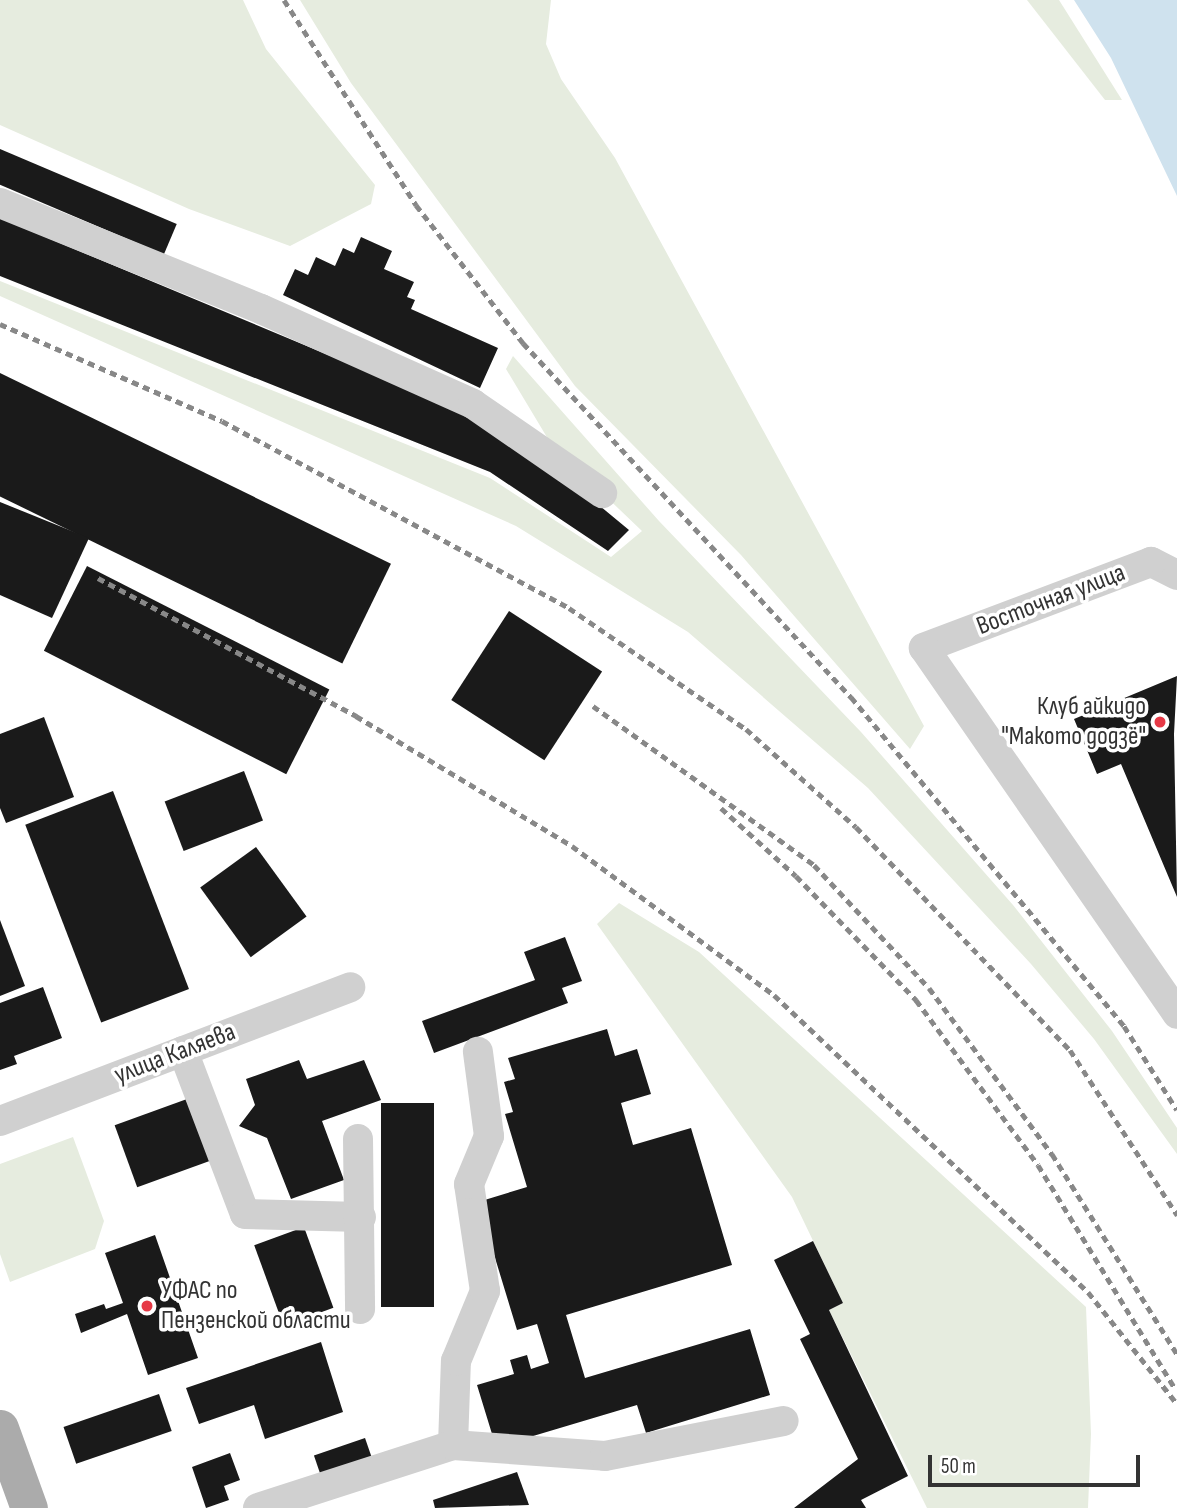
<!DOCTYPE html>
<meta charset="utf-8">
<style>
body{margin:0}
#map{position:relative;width:1177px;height:1508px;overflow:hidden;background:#fff;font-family:"Sofia Sans Condensed",sans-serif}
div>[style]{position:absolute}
.green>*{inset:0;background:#e6ecdf}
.water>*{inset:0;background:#cfe2ee}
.building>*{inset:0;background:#1a1a1a;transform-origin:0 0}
.minor>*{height:30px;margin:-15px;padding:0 15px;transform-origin:15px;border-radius:15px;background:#d0d0d0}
.major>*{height:37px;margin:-18.5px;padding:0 18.5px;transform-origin:18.5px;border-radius:18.5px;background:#ababab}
.rail>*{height:5px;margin-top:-2.5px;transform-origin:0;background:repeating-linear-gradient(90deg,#888 0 7px,transparent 0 12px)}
.dots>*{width:19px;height:19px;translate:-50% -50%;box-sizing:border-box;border:4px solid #fff;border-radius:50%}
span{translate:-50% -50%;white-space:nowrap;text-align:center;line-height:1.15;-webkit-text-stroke:7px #fff;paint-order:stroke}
.street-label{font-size:26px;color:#333}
.poi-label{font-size:26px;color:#333}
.right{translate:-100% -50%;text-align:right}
.left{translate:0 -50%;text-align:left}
.scale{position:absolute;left:928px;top:1455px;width:212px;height:32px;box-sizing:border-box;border:4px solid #333;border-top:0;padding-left:9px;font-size:21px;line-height:24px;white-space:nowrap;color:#333;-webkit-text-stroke:5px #fff;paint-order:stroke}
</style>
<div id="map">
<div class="green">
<div style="clip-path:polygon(0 0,243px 0,266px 49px,375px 185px,371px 204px,290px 246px,189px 209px,0 125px)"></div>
<div style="clip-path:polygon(300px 0,551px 0,546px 44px,561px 79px,615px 158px,924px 726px,910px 749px,741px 555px,575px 386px,351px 83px)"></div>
<div style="clip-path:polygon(1027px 0,1059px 0,1122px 100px,1105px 100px)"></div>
<div style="clip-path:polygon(0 281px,490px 478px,611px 557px,642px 531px,551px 444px,506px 369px,513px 356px,659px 521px,861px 732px,1013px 905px,1112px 1031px,1177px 1128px,1177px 1154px,1094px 1039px,1031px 964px,868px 788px,688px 632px,516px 526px,0 296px)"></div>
<div style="clip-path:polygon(619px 903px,699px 952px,1086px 1307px,1091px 1434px,1088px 1508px,927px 1508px,829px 1310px,843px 1303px,792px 1197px,597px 924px)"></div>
<div style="clip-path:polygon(73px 1137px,104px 1221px,95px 1249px,10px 1282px,0 1254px,0 1164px)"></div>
</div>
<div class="water">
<div style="clip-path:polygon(1074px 0,1177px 0,1177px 196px,1111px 58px)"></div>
</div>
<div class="building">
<div style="left:0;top:149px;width:192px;height:33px;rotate:23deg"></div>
<div style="clip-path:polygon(0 218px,508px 430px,629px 530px,608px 551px,490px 472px,0 276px)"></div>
<div style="clip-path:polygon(361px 237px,392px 251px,384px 269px,414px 282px,407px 297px,415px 300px,411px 309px,498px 348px,480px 388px,283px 295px,295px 269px,308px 275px,316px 257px,335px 266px,343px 248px,354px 253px)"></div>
<div style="left:0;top:373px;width:435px;height:111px;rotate:26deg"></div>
<div style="clip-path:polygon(0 502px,89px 538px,52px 618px,0 595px)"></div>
<div style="left:87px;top:566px;width:272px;height:95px;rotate:27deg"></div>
<div style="left:509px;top:611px;width:111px;height:106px;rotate:33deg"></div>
<div style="clip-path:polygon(1177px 676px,1174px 734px,1177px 897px,1121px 764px,1097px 774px,1074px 719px)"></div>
<div style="clip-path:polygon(44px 717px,74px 797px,6px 823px,0 808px,0 734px)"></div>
<div style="left:244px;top:771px;width:53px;height:85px;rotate:69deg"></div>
<div style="left:113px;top:791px;width:212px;height:94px;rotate:69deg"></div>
<div style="left:256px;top:847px;width:86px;height:69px;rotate:54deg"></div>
<div style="clip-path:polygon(0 920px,25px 986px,0 996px)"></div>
<div style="clip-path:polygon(565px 937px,582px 981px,562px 988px,568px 1003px,434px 1053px,422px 1021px,535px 980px,524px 952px)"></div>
<div style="clip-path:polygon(43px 987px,62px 1038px,14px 1056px,17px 1064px,0 1070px,0 1003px)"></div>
<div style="clip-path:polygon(607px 1029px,615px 1056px,637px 1049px,651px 1094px,621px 1103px,633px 1145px,691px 1128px,732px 1265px,566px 1315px,585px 1378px,750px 1329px,770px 1395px,646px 1433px,637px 1405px,496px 1447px,477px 1385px,514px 1374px,510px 1360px,527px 1355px,531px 1369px,549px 1363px,537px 1324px,517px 1330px,478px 1202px,527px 1187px,505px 1114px,513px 1112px,504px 1082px,515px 1079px,508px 1058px)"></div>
<div style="clip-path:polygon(299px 1060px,307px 1079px,364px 1060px,381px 1100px,322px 1121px,344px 1180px,291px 1199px,267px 1138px,239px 1126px,255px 1105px,246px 1079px)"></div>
<div style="left:187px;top:1099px;width:66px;height:77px;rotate:70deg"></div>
<div style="left:381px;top:1103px;width:53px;height:204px"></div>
<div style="left:304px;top:1227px;width:86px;height:53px;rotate:70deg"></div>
<div style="clip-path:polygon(155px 1235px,198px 1358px,148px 1375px,127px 1314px,81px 1333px,75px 1314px,104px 1304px,106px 1309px,123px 1303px,105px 1253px)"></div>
<div style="clip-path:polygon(813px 1241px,843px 1303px,829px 1310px,908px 1476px,861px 1500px,866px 1508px,794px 1508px,858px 1459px,800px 1339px,810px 1334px,774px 1260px)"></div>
<div style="clip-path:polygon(321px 1342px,343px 1412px,265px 1439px,254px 1405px,199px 1424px,186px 1388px)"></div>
<div style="left:159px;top:1394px;width:39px;height:101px;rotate:71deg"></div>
<div style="left:365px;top:1438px;width:21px;height:54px;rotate:71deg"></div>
<div style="clip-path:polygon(230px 1453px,240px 1480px,224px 1486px,229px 1500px,206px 1508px,192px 1467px)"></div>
<div style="clip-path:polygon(517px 1472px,529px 1505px,435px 1508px,433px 1500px)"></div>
</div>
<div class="minor">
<div style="left:0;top:203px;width:282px;rotate:22.1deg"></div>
<div style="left:261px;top:309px;width:232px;rotate:24.1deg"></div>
<div style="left:473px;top:404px;width:157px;rotate:34.6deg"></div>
<div style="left:1177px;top:575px;width:29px;rotate:-153deg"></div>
<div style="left:1151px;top:562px;width:243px;rotate:159.3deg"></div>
<div style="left:924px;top:648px;width:445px;rotate:55.3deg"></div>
<div style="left:183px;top:1051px;width:174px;rotate:69.2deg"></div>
<div style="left:245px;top:1214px;width:116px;rotate:1.5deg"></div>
<div style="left:0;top:1121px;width:375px;rotate:-20.9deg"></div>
<div style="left:358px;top:1139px;width:170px;rotate:89.3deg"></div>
<div style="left:453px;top:1445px;width:84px;rotate:-88deg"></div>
<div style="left:456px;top:1361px;width:76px;rotate:-67.5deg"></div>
<div style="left:485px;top:1291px;width:108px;rotate:-98.5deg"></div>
<div style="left:469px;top:1184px;width:52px;rotate:-67.4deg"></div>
<div style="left:489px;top:1136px;width:85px;rotate:-97.5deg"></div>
<div style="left:258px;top:1508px;width:205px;rotate:-17.9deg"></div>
<div style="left:453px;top:1445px;width:152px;rotate:4.1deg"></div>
<div style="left:605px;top:1456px;width:182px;rotate:-11.1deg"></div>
</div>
<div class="major">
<div style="left:0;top:1428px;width:85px;rotate:70.1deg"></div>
</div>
<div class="rail">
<div style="left:284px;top:0;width:244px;rotate:57.2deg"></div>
<div style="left:416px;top:205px;width:175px;rotate:52.2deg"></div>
<div style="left:523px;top:343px;width:483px;rotate:47.2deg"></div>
<div style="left:851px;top:697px;width:428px;rotate:50.3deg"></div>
<div style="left:1124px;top:1026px;width:99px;rotate:57.8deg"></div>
<div style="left:0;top:324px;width:242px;rotate:23.6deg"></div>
<div style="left:222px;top:421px;width:394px;rotate:28.3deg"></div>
<div style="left:569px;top:608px;width:214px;rotate:34.4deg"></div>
<div style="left:746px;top:729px;width:147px;rotate:41.7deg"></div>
<div style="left:856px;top:827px;width:309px;rotate:46.2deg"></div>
<div style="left:1070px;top:1050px;width:197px;rotate:57deg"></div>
<div style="left:98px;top:578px;width:293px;rotate:28.1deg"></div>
<div style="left:356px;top:716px;width:252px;rotate:31deg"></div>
<div style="left:572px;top:846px;width:251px;rotate:36.4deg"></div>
<div style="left:774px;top:995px;width:432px;rotate:43.4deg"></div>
<div style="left:1088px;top:1292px;width:143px;rotate:51.5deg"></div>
<div style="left:593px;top:706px;width:272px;rotate:35.7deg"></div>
<div style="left:814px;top:865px;width:168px;rotate:46.9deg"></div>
<div style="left:929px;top:988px;width:207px;rotate:53.5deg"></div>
<div style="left:1052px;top:1154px;width:236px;rotate:58deg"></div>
<div style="left:721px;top:808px;width:101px;rotate:42.2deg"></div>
<div style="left:796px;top:876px;width:173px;rotate:45.9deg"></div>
<div style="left:916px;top:1000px;width:205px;rotate:53.5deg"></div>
<div style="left:1038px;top:1165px;width:263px;rotate:58.5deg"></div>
</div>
<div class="dots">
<div style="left:1160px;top:722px;background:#e63946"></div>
<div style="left:147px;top:1306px;background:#e63946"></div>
</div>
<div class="street-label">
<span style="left:1051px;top:600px;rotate:-21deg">Восточная улица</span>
<span style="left:175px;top:1054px;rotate:-21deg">улица Каляева</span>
</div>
<div class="poi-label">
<span class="right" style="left:1146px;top:722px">Клуб айкидо<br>"Макото додзё"</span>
<span class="left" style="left:161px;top:1306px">УФАС по<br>Пензенской области</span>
</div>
<div class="scale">50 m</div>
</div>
